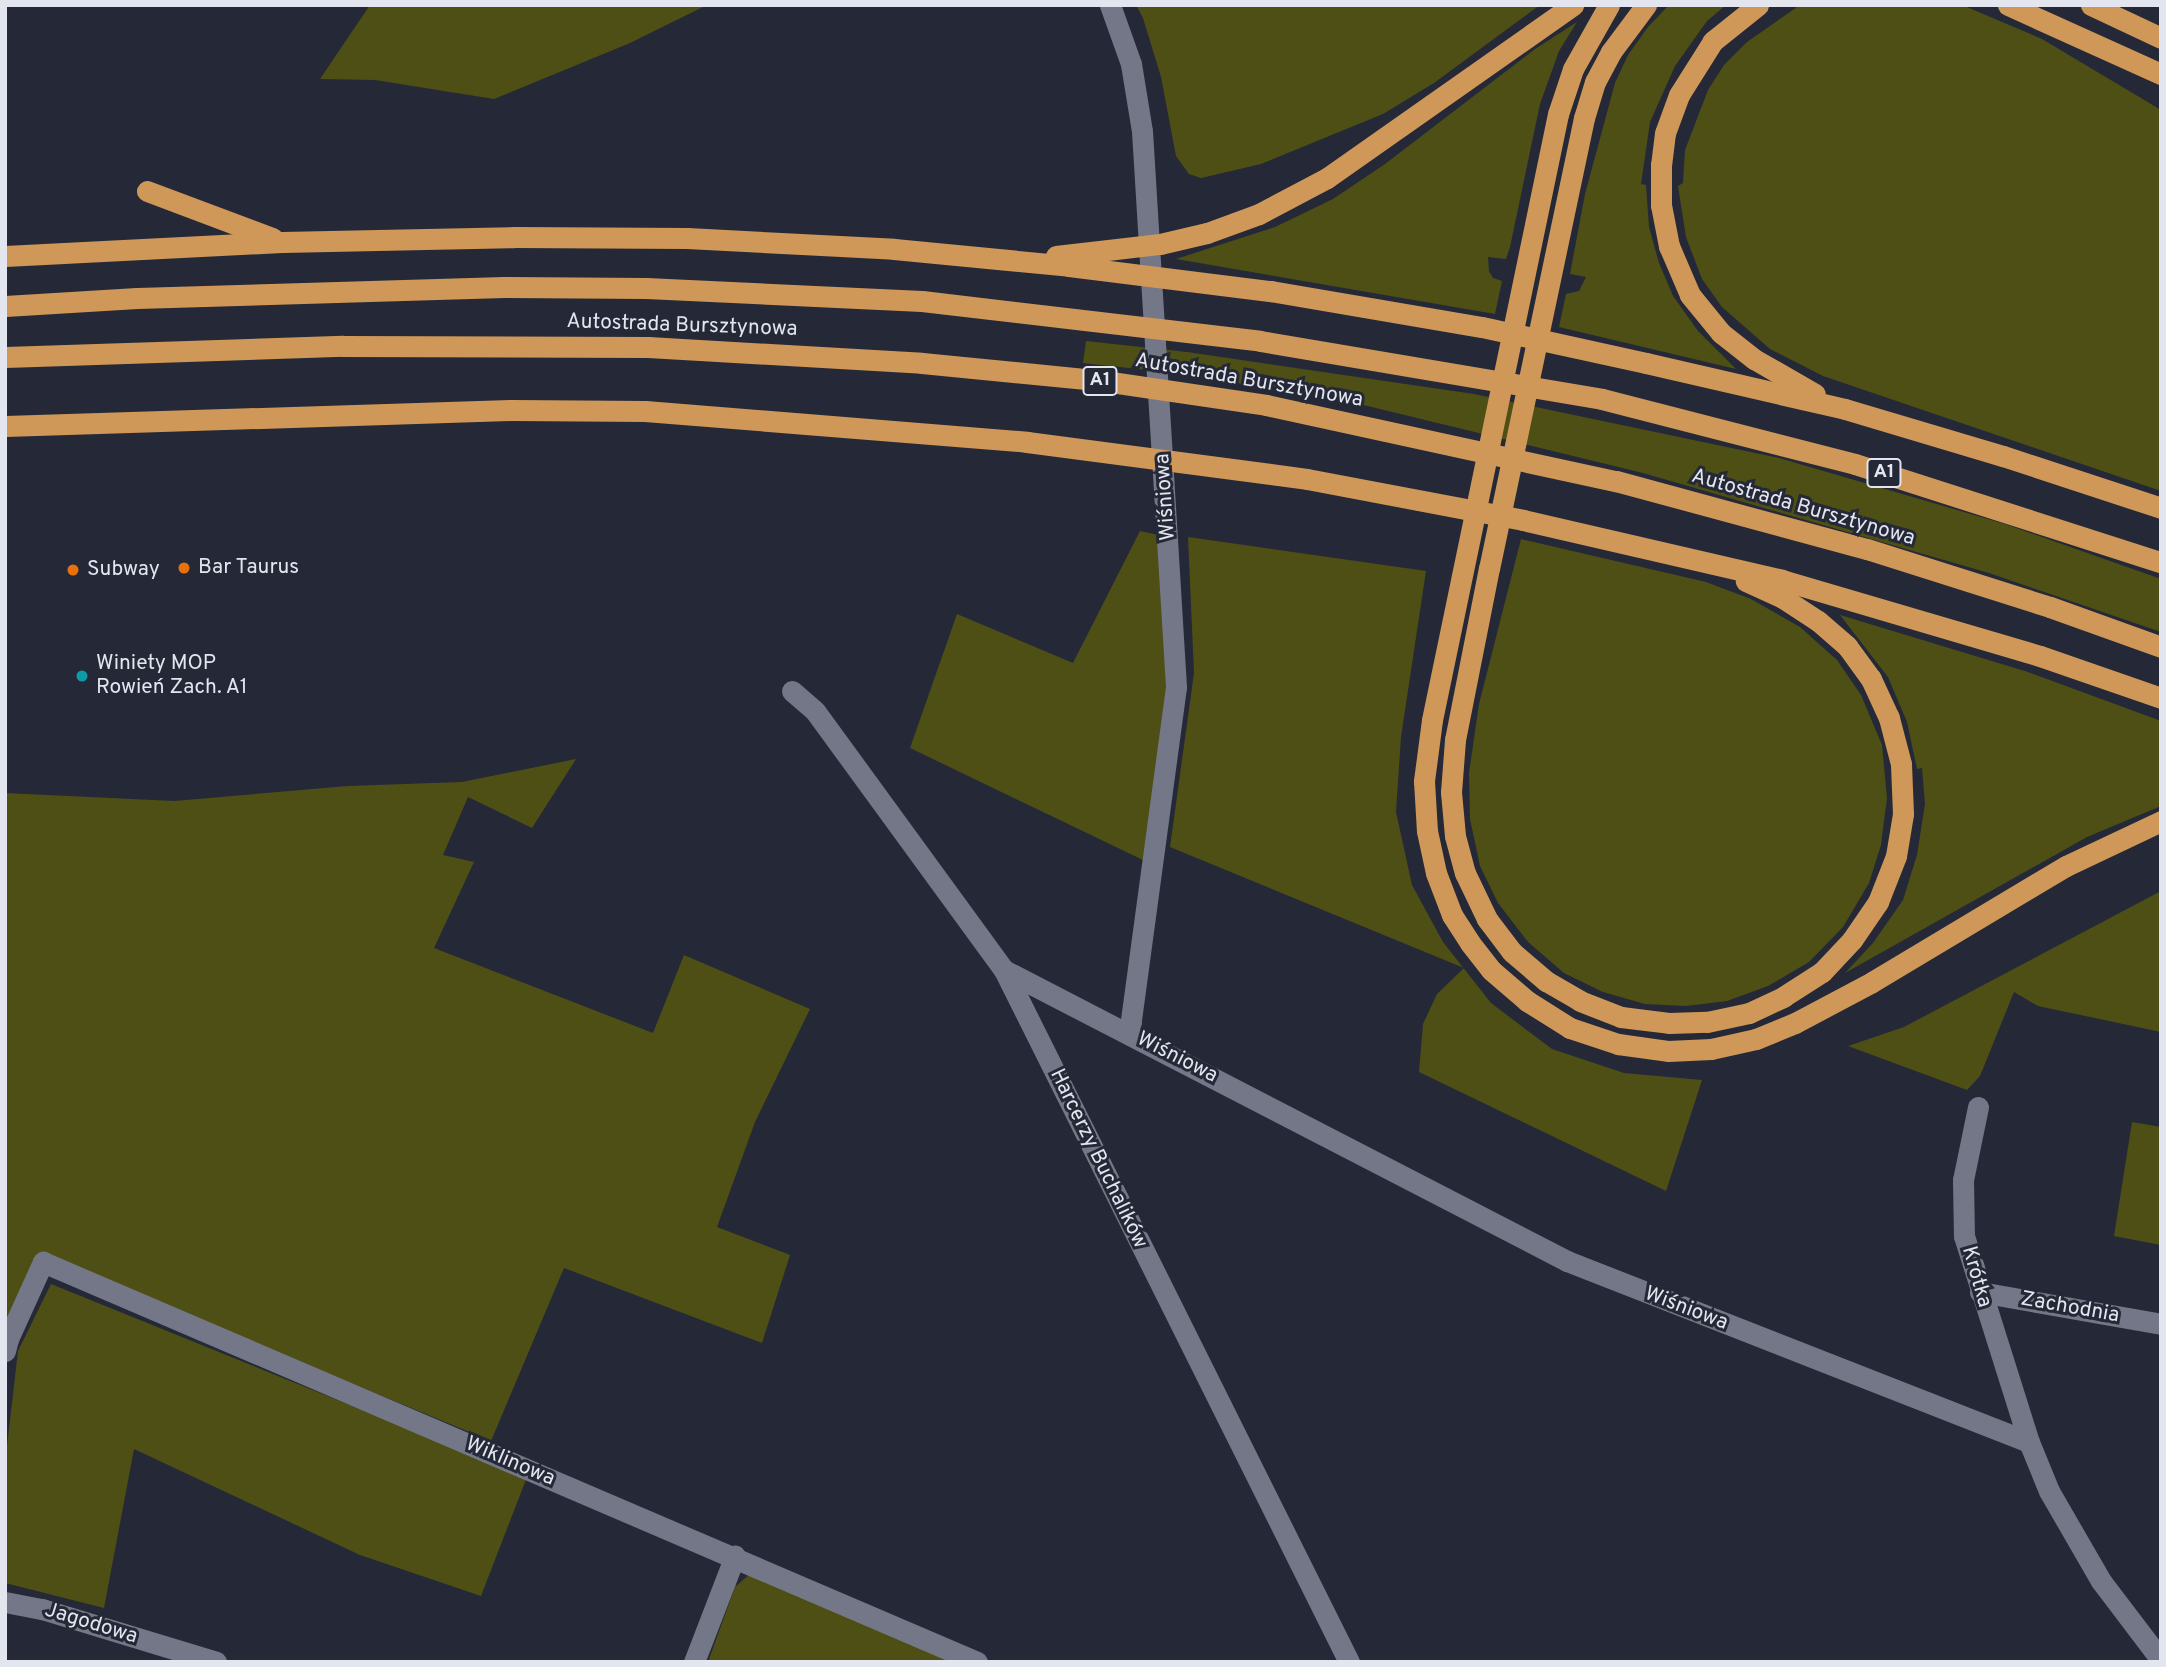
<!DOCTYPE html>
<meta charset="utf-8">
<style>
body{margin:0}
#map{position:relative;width:2166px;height:1667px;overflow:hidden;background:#252937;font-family:Overpass,sans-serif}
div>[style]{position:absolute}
.green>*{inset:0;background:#4d4f15}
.minor>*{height:21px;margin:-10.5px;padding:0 10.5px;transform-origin:10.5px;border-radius:10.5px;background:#737788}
.highway>*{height:21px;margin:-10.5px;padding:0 10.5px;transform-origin:10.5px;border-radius:10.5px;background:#cf9859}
.dots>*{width:19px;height:19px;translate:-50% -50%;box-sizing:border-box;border:4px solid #252937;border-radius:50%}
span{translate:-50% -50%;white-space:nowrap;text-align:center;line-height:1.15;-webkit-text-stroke:6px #252937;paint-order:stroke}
.shield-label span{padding:2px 5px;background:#252937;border:2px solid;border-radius:5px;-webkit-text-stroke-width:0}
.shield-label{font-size:19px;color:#e3e5ef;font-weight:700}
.street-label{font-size:21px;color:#e3e5ef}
.poi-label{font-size:21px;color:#e3e5ef}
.left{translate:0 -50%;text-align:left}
.frame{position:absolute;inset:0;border:7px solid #e3e5ef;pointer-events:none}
</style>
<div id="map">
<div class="green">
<div style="clip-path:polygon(370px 5px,707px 5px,630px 43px,494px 99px,375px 80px,320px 79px)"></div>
<div style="clip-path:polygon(1136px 5px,1540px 5px,1434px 83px,1383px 114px,1261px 164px,1201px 178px,1189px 174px,1176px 156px,1161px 77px,1143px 18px)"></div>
<div style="clip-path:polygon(1669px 5px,1726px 5px,1707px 21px,1675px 66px,1650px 122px,1641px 184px,1646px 185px,1649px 227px,1659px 263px,1673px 296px,1698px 331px,1736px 369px,1559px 327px,1566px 294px,1579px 291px,1586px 277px,1570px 274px,1585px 194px,1615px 83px,1628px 55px,1648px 27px)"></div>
<div style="clip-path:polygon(1800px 5px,1962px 5px,2042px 39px,2161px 110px,2161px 491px,1823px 376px,1770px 349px,1722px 307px,1702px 279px,1686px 237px,1678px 186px,1683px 183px,1685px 150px,1708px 90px,1724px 65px,1747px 42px)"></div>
<div style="clip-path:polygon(1577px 22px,1559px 51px,1540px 104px,1510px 247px,1506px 259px,1488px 257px,1489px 271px,1493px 278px,1502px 281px,1495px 314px,1176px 259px,1275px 227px,1333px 199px,1385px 164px,1535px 49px)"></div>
<div style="clip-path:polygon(1086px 341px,1187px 352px,1474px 394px,1779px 458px,2005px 524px,2161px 579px,2161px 632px,1989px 573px,1643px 473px,1347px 401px,1175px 373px,1083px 363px)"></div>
<div style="clip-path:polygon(1140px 531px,1158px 535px,1167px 657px,1166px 711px,1143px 860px,910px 748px,957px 614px,1073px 663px)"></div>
<div style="clip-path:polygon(1188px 537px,1426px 571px,1401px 737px,1396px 812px,1412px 885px,1443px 942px,1491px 1003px,1552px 1049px,1624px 1073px,1702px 1080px,1666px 1191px,1419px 1072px,1423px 1024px,1437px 994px,1464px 968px,1170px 847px,1194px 673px)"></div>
<div style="clip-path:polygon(1521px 539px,1706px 582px,1751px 599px,1800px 627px,1837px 660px,1861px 695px,1882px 745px,1887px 798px,1881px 845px,1869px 883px,1843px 927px,1809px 962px,1768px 986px,1727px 1001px,1686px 1006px,1645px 1004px,1603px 992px,1564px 973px,1528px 942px,1498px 903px,1480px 866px,1470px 819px,1469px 773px,1479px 704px)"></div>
<div style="clip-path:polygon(1840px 615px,2028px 672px,2161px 721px,2161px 806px,2087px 837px,1845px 973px,1873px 943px,1903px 900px,1917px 855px,1925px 804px,1922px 768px,1917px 769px,1907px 722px,1888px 677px)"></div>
<div style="clip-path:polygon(576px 759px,532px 828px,468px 797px,443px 855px,474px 862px,434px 948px,653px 1033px,684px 955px,810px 1009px,755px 1122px,717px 1227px,790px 1255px,762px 1343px,564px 1268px,491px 1441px,52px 1259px,5px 1329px,5px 793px,174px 801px,348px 786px,462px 782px)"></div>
<div style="clip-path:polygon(2161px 891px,2161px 1032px,2038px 1006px,2014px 992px,1980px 1076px,1967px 1090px,1848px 1046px,1904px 1027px)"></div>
<div style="clip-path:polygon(2132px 1122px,2161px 1127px,2161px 1245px,2114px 1236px)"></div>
<div style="clip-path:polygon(51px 1284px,527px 1477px,481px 1596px,360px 1555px,134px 1449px,104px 1608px,5px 1583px,5px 1463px,18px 1351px)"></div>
<div style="clip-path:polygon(752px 1572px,957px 1662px,708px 1662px,735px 1587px)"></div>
</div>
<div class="minor">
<div style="left:1110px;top:5px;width:63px;rotate:70.4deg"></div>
<div style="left:1131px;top:64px;width:68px;rotate:80.7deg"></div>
<div style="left:1142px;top:131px;width:557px;rotate:86.5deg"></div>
<div style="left:1176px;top:687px;width:338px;rotate:97.7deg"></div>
<div style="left:1131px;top:1022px;width:11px;rotate:112deg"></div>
<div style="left:792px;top:691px;width:30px;rotate:41deg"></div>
<div style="left:815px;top:711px;width:321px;rotate:53.9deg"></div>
<div style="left:1004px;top:970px;width:773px;rotate:63.5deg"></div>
<div style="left:1004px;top:970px;width:634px;rotate:27.33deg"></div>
<div style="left:1567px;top:1261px;width:496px;rotate:21.4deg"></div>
<div style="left:2029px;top:1442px;width:53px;rotate:67.8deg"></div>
<div style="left:2049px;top:1491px;width:104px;rotate:60deg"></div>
<div style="left:2101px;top:1581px;width:99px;rotate:52.8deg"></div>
<div style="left:1978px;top:1107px;width:75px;rotate:101.6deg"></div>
<div style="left:1963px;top:1180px;width:56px;rotate:89deg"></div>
<div style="left:1964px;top:1236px;width:216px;rotate:72.5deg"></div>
<div style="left:1980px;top:1292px;width:184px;rotate:10deg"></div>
<div style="left:5px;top:1351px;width:12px;rotate:-76deg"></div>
<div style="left:8px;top:1339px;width:85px;rotate:-65.6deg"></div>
<div style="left:43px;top:1262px;width:1016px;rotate:23.18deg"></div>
<div style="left:5px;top:1602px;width:38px;rotate:11deg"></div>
<div style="left:42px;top:1609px;width:182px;rotate:16.9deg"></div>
<div style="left:694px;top:1662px;width:114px;rotate:-68.9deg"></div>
</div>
<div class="highway">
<div style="left:1609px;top:5px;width:73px;rotate:119.4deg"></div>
<div style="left:1573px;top:69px;width:47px;rotate:108.4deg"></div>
<div style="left:1558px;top:114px;width:619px;rotate:101.75deg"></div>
<div style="left:1432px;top:720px;width:62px;rotate:97.5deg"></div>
<div style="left:1424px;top:781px;width:50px;rotate:86.6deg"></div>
<div style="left:1427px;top:831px;width:43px;rotate:77.9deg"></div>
<div style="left:1436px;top:873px;width:45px;rotate:69.1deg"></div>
<div style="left:1452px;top:915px;width:33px;rotate:57deg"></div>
<div style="left:1470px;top:943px;width:34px;rotate:52deg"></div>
<div style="left:1491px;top:970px;width:48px;rotate:40.7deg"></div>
<div style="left:1527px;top:1001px;width:51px;rotate:32.1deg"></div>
<div style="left:1570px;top:1028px;width:51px;rotate:18.4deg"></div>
<div style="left:1618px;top:1044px;width:50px;rotate:8deg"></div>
<div style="left:1668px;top:1051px;width:43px;rotate:-2.7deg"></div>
<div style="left:1711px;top:1049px;width:46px;rotate:-12.5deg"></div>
<div style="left:1756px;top:1039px;width:42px;rotate:-22.3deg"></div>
<div style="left:1795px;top:1023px;width:87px;rotate:-28deg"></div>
<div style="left:1872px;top:982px;width:226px;rotate:-30.9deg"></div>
<div style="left:2066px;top:866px;width:105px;rotate:-25.3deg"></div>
<div style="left:1646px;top:5px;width:59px;rotate:126.7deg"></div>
<div style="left:1611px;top:52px;width:34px;rotate:118deg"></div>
<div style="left:1595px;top:82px;width:38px;rotate:107deg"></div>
<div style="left:1584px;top:118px;width:460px;rotate:101.9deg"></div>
<div style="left:1489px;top:568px;width:175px;rotate:101.2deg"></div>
<div style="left:1455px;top:740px;width:52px;rotate:94.4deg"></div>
<div style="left:1451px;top:792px;width:44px;rotate:84.8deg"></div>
<div style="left:1455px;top:836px;width:38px;rotate:75deg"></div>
<div style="left:1465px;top:873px;width:51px;rotate:64.4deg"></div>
<div style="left:1487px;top:919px;width:41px;rotate:52.9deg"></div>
<div style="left:1512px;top:952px;width:45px;rotate:40.5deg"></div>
<div style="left:1546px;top:981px;width:39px;rotate:30deg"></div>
<div style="left:1580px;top:1001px;width:44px;rotate:21.3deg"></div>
<div style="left:1621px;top:1017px;width:48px;rotate:7.1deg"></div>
<div style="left:1669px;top:1023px;width:38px;rotate:-2deg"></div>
<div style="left:1707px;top:1022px;width:43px;rotate:-12.1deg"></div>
<div style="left:1749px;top:1013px;width:38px;rotate:-25deg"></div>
<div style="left:1783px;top:997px;width:46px;rotate:-32.7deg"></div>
<div style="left:1822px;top:972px;width:44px;rotate:-46.8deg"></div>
<div style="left:1852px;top:940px;width:46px;rotate:-55.6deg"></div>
<div style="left:1878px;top:902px;width:49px;rotate:-68.6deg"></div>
<div style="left:1896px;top:856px;width:43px;rotate:-80.5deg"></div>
<div style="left:1903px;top:814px;width:50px;rotate:-92.3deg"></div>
<div style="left:1901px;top:764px;width:48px;rotate:-104.6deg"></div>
<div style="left:1889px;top:718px;width:43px;rotate:-114.8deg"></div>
<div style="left:1871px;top:679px;width:41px;rotate:-126deg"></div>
<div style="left:1847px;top:646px;width:38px;rotate:-139deg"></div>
<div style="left:1818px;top:621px;width:42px;rotate:-146.7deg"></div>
<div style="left:1783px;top:598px;width:41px;rotate:-155.3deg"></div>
<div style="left:1758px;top:5px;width:58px;rotate:141.3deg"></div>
<div style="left:1713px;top:41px;width:64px;rotate:122.2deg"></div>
<div style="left:1679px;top:95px;width:40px;rotate:110.2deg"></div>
<div style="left:1665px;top:133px;width:31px;rotate:97deg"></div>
<div style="left:1661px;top:164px;width:41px;rotate:90deg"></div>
<div style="left:1661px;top:205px;width:42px;rotate:79deg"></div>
<div style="left:1669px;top:246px;width:53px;rotate:66.8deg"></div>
<div style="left:1690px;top:295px;width:49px;rotate:50.8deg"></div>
<div style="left:1721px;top:333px;width:42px;rotate:38.2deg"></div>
<div style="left:1754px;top:359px;width:70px;rotate:29.8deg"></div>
<div style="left:2008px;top:5px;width:168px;rotate:24.3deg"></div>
<div style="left:2091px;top:5px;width:77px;rotate:25.2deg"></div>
<div style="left:147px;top:191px;width:134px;rotate:20.6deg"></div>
<div style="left:5px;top:256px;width:277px;rotate:-2.9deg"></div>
<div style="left:282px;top:242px;width:232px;rotate:-1.2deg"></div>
<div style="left:514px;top:237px;width:173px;rotate:0.3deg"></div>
<div style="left:687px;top:238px;width:207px;rotate:3deg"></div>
<div style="left:894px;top:249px;width:176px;rotate:5.5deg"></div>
<div style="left:1069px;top:266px;width:204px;rotate:7.1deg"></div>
<div style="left:1271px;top:291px;width:214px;rotate:9.7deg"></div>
<div style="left:1482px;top:327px;width:168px;rotate:12.4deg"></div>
<div style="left:1646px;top:363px;width:204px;rotate:13deg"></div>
<div style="left:1845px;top:409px;width:165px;rotate:16.6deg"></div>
<div style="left:2003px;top:456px;width:166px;rotate:18.2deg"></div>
<div style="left:1056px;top:256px;width:105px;rotate:-6.6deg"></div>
<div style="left:1160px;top:244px;width:48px;rotate:-13.2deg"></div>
<div style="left:1207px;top:233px;width:55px;rotate:-20.1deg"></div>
<div style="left:1259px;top:214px;width:77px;rotate:-27.9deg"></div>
<div style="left:1327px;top:178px;width:301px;rotate:-35.1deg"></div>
<div style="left:5px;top:306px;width:132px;rotate:-3.5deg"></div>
<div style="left:137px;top:298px;width:367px;rotate:-1.7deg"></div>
<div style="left:504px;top:287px;width:142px;rotate:0.4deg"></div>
<div style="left:646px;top:288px;width:276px;rotate:2.7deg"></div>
<div style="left:922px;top:301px;width:340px;rotate:6.7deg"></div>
<div style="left:1260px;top:341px;width:347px;rotate:9.6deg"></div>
<div style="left:1602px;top:399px;width:261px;rotate:14.4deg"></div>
<div style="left:1855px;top:464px;width:321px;rotate:17.8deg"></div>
<div style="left:5px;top:357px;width:338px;rotate:-1.9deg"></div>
<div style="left:343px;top:346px;width:305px;rotate:0.2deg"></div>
<div style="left:648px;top:347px;width:274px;rotate:3.3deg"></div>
<div style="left:922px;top:363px;width:183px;rotate:5.6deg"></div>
<div style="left:1104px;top:381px;width:164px;rotate:8.4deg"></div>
<div style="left:1266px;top:405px;width:358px;rotate:12.3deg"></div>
<div style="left:1616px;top:481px;width:260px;rotate:15.2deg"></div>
<div style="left:1867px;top:549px;width:192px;rotate:17.6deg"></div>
<div style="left:2050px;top:607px;width:118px;rotate:19.8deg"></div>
<div style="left:5px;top:426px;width:506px;rotate:-1.81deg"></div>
<div style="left:511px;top:410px;width:134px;rotate:0.4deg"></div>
<div style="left:645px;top:411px;width:383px;rotate:4.6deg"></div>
<div style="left:1027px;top:442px;width:282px;rotate:7.5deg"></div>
<div style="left:1307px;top:479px;width:220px;rotate:10.7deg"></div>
<div style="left:1523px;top:520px;width:266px;rotate:13deg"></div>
<div style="left:1782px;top:580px;width:269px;rotate:16.4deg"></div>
<div style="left:2040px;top:656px;width:128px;rotate:19.1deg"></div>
</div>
<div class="dots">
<div style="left:184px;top:568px;background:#e8710a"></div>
<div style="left:73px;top:570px;background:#e8710a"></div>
<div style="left:82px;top:676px;background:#0f9aa8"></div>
</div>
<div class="shield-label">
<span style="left:1100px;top:381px">A1</span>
<span style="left:1884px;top:473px">A1</span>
</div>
<div class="street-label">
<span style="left:682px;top:326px;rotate:2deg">Autostrada Bursztynowa</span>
<span style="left:1249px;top:381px;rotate:10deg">Autostrada Bursztynowa</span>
<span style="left:1166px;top:497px;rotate:-94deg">Wiśniowa</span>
<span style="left:1803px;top:508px;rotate:16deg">Autostrada Bursztynowa</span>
<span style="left:1177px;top:1058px;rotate:27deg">Wiśniowa</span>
<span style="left:1098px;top:1159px;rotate:64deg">Harcerzy Buchalików</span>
<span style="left:1976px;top:1277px;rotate:74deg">Krótka</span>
<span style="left:2070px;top:1308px;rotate:10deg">Zachodnia</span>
<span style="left:1686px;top:1309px;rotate:21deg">Wiśniowa</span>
<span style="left:510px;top:1462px;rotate:23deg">Wiklinowa</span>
<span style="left:91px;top:1624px;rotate:17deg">Jagodowa</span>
</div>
<div class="poi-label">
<span class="left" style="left:198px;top:568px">Bar Taurus</span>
<span class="left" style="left:87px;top:570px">Subway</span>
<span class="left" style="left:96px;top:676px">Winiety MOP<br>Rowień Zach. A1</span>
</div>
<div class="frame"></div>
</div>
